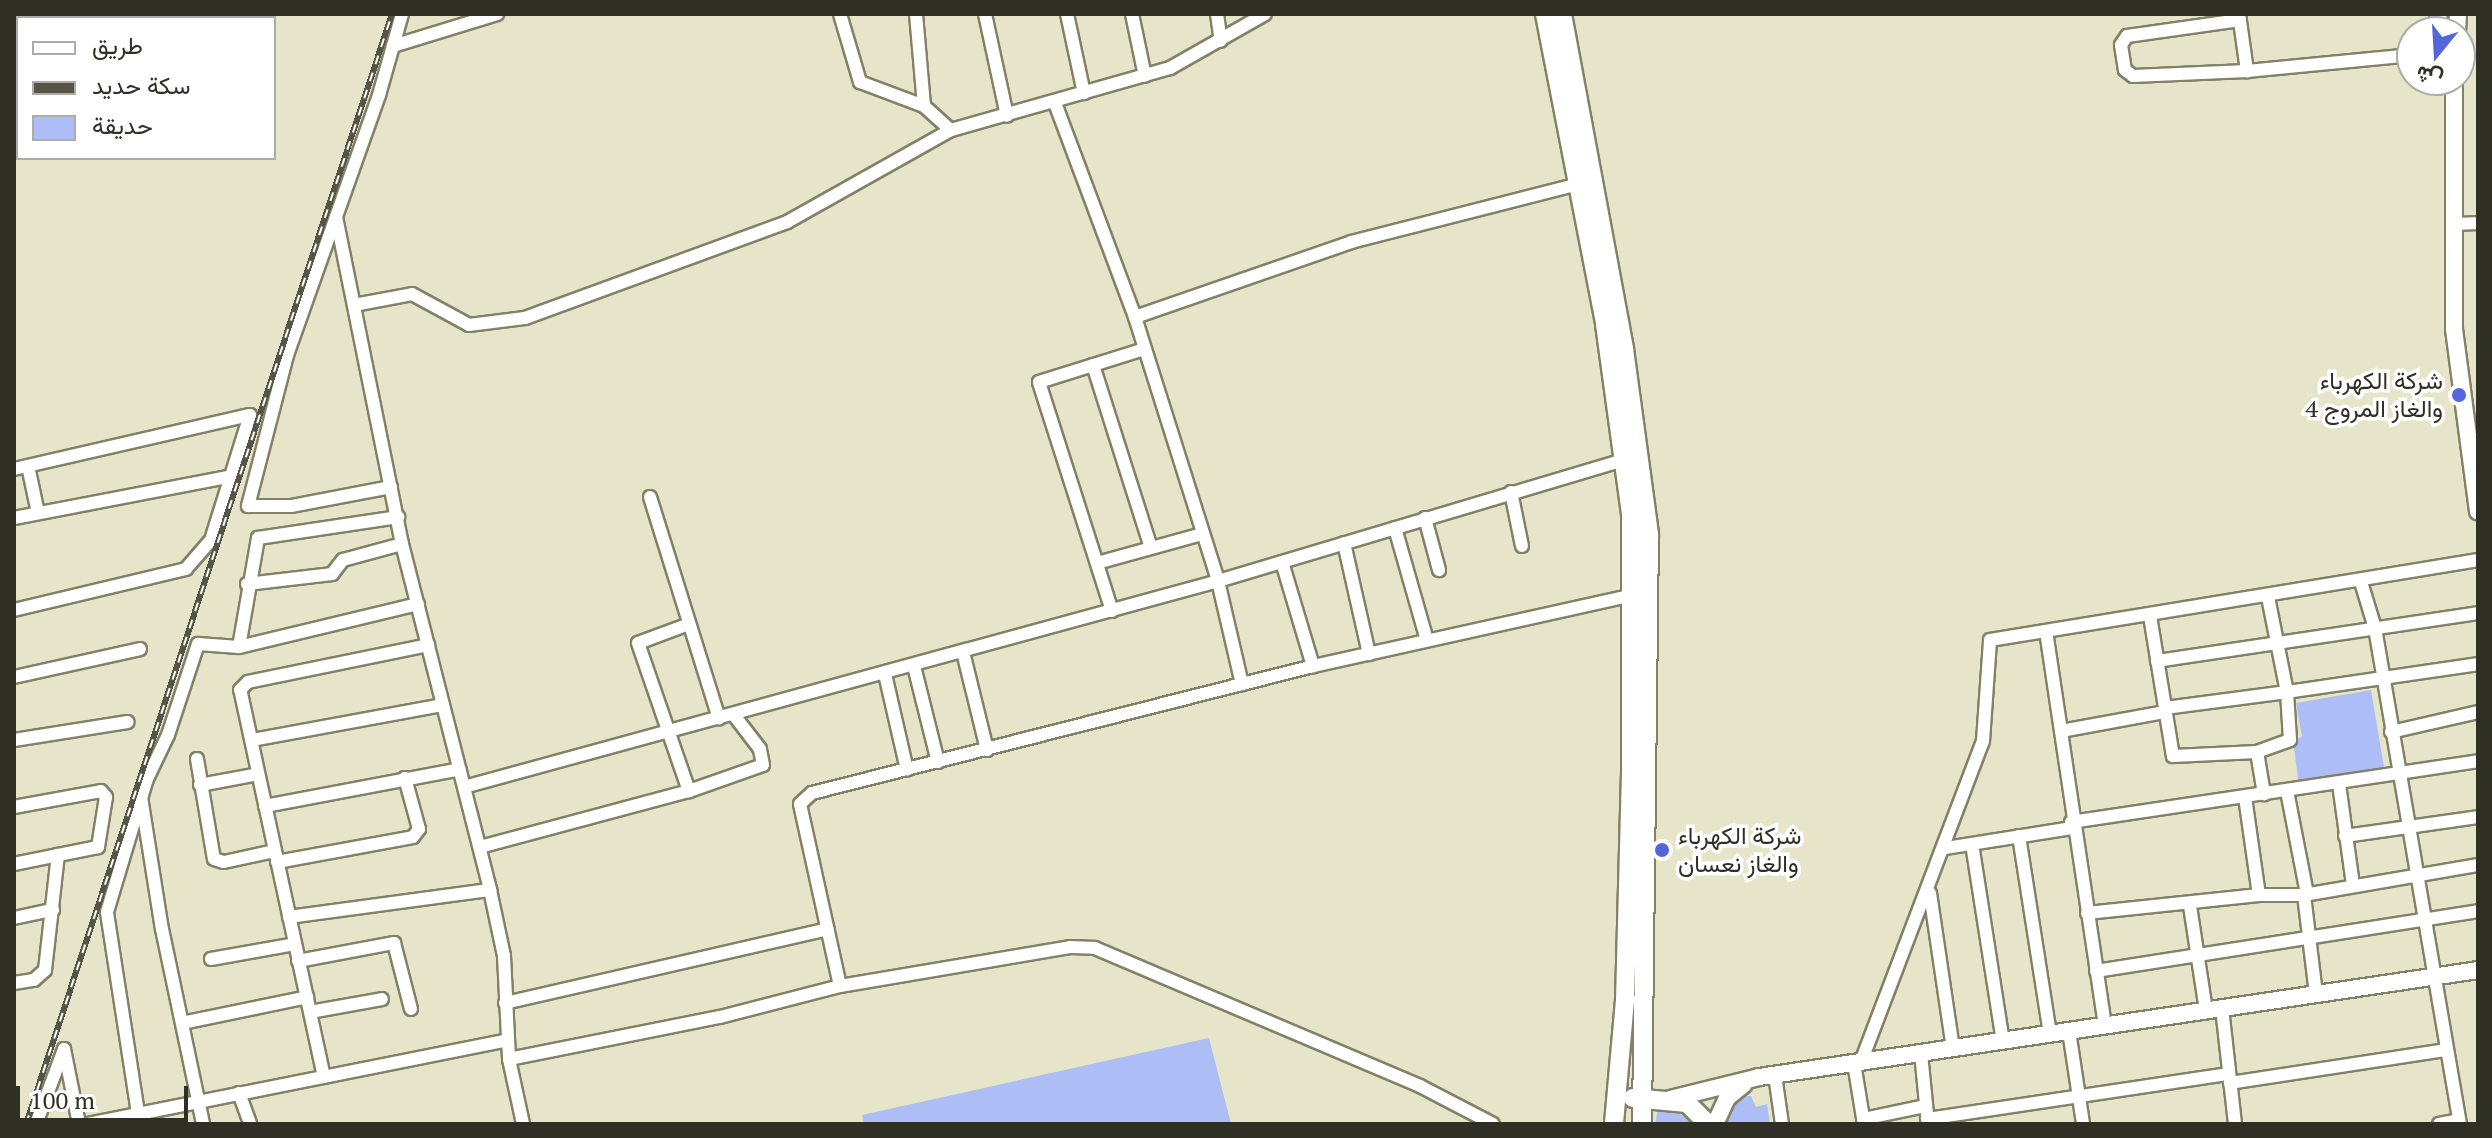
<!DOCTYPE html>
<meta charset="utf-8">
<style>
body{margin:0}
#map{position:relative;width:2492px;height:1138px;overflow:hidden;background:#e6e4c9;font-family:"PT Serif",Vazirmatn,serif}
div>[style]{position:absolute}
.green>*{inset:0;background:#adbdf5}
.roads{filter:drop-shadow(2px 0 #828168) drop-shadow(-2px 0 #828168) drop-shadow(0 2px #828168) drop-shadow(0 -2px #828168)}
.minor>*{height:12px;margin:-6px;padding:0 6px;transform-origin:6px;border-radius:6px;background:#fff}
.tertiary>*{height:16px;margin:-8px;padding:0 8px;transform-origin:8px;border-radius:8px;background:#fff}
.secondary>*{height:18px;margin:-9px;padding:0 9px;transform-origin:9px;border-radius:9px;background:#fff}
.rail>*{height:6px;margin-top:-3px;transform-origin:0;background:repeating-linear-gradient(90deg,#fff 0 9px,#555447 0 18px);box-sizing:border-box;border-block:2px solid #555447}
.dots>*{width:22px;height:22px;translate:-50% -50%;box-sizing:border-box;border:4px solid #fff;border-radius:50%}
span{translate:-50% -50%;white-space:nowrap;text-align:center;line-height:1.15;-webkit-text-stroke:7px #fff;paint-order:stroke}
.poi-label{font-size:24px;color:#302f25}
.right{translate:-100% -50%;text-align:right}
.left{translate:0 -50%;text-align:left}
.frame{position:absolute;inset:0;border:16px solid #302f25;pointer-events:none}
.legend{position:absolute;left:16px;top:16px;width:260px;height:144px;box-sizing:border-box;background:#fff;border:2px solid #acaca8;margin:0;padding:10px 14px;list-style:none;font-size:24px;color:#302f25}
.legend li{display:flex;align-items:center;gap:16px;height:40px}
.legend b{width:40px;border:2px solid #acaca8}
.north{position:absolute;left:2396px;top:16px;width:80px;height:80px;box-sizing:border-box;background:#fff;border:2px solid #acaca8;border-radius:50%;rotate:198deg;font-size:22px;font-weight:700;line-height:32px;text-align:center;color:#302f25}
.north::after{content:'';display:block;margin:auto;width:28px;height:36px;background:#5366dc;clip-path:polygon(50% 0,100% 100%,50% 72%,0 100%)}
.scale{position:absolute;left:16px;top:1086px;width:172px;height:36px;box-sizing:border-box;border:4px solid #302f25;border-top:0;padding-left:10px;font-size:24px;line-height:28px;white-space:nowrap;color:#302f25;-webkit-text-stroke:6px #fff;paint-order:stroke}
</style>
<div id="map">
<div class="green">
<div style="clip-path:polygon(2371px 690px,2385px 773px,2299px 786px,2293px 740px,2302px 737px,2296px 703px)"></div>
<div style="clip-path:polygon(1209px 1038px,1231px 1124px,864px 1124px,862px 1115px)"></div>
<div style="clip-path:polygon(1743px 1096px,1751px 1096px,1756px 1107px,1767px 1104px,1770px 1124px,1723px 1124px,1731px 1106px)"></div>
<div style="clip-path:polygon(1658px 1109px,1675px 1111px,1696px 1124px,1655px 1124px)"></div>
</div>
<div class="roads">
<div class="minor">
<div style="left:53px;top:14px;width:4px;rotate:76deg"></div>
<div style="left:119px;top:14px;width:4px;rotate:76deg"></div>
<div style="left:840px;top:14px;width:71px;rotate:73.6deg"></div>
<div style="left:860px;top:82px;width:68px;rotate:20.6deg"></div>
<div style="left:924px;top:106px;width:36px;rotate:42deg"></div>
<div style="left:916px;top:14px;width:92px;rotate:85deg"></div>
<div style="left:985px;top:14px;width:104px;rotate:77.8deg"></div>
<div style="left:1067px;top:14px;width:81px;rotate:77.9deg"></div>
<div style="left:1132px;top:14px;width:63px;rotate:78.2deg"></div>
<div style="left:1217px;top:14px;width:27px;rotate:82deg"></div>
<div style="left:2239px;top:14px;width:58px;rotate:82deg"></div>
<div style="left:2247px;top:71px;width:166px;rotate:-5.5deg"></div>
<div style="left:2240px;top:20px;width:114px;rotate:171.9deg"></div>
<div style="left:2127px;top:36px;width:11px;rotate:124deg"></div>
<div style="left:2121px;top:45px;width:25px;rotate:81deg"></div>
<div style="left:2125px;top:70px;width:10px;rotate:37deg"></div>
<div style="left:2133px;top:76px;width:114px;rotate:-2.5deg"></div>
<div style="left:393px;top:46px;width:109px;rotate:-17.1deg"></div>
<div style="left:1055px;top:103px;width:228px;rotate:69.5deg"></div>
<div style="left:1135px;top:317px;width:277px;rotate:72.5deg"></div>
<div style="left:1218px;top:581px;width:106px;rotate:76.9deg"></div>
<div style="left:336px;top:217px;width:334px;rotate:78.6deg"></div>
<div style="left:402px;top:544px;width:357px;rotate:75.7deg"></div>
<div style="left:490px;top:890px;width:67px;rotate:78deg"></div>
<div style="left:504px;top:956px;width:103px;rotate:87.2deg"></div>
<div style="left:509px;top:1059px;width:66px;rotate:77.8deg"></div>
<div style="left:2453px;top:224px;width:25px;rotate:-2deg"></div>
<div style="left:354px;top:305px;width:59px;rotate:-10.7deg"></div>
<div style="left:412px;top:294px;width:65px;rotate:28.5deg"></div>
<div style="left:469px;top:325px;width:56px;rotate:-7.1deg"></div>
<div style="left:525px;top:318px;width:279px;rotate:-20.1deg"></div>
<div style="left:787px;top:222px;width:188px;rotate:-29.3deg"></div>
<div style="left:951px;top:130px;width:228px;rotate:-15.8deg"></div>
<div style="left:1170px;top:68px;width:109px;rotate:-29.6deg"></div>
<div style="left:1135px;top:317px;width:229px;rotate:-19.1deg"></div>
<div style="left:1351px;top:242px;width:234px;rotate:-14.3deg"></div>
<div style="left:1093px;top:365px;width:192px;rotate:72.4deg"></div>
<div style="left:28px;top:466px;width:48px;rotate:78deg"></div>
<div style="left:14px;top:469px;width:242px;rotate:-12.9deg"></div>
<div style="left:250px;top:415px;width:131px;rotate:107.3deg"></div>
<div style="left:211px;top:540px;width:38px;rotate:131deg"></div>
<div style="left:186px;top:569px;width:177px;rotate:166.6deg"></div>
<div style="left:391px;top:487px;width:102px;rotate:169.2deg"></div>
<div style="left:291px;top:506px;width:43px;rotate:180deg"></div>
<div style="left:248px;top:506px;width:156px;rotate:-75.5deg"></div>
<div style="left:287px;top:355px;width:276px;rotate:-70.5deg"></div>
<div style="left:379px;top:95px;width:84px;rotate:-74.1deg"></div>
<div style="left:1511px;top:492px;width:55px;rotate:78.5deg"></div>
<div style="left:650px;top:497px;width:232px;rotate:72.7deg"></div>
<div style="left:14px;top:518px;width:222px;rotate:-10.9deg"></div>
<div style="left:1425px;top:518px;width:54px;rotate:74.9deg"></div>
<div style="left:1395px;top:528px;width:116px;rotate:74.1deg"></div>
<div style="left:1344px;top:543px;width:114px;rotate:77.3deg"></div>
<div style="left:1282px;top:562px;width:109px;rotate:73.4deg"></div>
<div style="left:1097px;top:563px;width:109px;rotate:-15.4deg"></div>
<div style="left:2361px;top:582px;width:48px;rotate:73.1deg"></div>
<div style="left:2375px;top:628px;width:503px;rotate:80.28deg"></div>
<div style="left:247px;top:584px;width:86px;rotate:-6.7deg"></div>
<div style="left:332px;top:574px;width:18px;rotate:-52deg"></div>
<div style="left:343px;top:560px;width:61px;rotate:-15.2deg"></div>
<div style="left:2268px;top:597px;width:97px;rotate:78.7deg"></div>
<div style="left:2287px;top:692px;width:193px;rotate:-8.3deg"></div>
<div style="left:1112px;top:611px;width:240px;rotate:-107.7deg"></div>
<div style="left:1039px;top:382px;width:110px;rotate:-17.4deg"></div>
<div style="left:2150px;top:616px;width:142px;rotate:80.7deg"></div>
<div style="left:2173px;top:756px;width:84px;rotate:-2.7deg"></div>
<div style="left:2257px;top:752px;width:43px;rotate:80.5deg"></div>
<div style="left:689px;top:624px;width:54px;rotate:159.6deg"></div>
<div style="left:638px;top:643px;width:157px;rotate:71deg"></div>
<div style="left:689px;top:791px;width:78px;rotate:-19.4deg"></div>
<div style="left:763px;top:765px;width:16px;rotate:-101deg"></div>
<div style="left:760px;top:749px;width:44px;rotate:-127.6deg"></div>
<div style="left:2046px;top:631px;width:399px;rotate:81.5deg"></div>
<div style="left:239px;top:647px;width:111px;rotate:-80.1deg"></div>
<div style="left:258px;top:538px;width:142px;rotate:-8.5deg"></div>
<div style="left:963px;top:652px;width:101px;rotate:76.2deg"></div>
<div style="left:2157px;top:661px;width:325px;rotate:-8.5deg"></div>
<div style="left:914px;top:666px;width:99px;rotate:76deg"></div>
<div style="left:885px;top:674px;width:98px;rotate:77.1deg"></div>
<div style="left:14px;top:677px;width:129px;rotate:-12.5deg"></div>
<div style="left:2165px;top:708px;width:123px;rotate:-7.5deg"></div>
<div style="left:2287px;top:692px;width:48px;rotate:86.4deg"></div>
<div style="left:2290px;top:740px;width:35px;rotate:160deg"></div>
<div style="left:2061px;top:731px;width:106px;rotate:-10.4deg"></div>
<div style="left:2391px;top:732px;width:89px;rotate:-12.9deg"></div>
<div style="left:14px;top:740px;width:115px;rotate:-9deg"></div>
<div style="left:252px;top:740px;width:194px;rotate:-10.4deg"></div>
<div style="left:197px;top:759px;width:101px;rotate:80.4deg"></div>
<div style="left:214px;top:859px;width:10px;rotate:17deg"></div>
<div style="left:224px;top:862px;width:51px;rotate:-12.4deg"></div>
<div style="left:2339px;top:784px;width:102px;rotate:82.1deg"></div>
<div style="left:200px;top:785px;width:59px;rotate:-10.7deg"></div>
<div style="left:464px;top:787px;width:782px;rotate:-15.28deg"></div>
<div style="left:1218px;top:581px;width:426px;rotate:-16.6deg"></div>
<div style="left:2287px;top:791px;width:105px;rotate:79deg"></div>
<div style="left:141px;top:797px;width:134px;rotate:81deg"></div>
<div style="left:162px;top:929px;width:199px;rotate:78.1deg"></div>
<div style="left:2245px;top:797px;width:99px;rotate:81.9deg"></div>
<div style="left:2259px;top:895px;width:45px"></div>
<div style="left:2304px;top:895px;width:100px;rotate:83.1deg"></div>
<div style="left:265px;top:806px;width:198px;rotate:-10.7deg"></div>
<div style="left:14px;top:807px;width:88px;rotate:-10.4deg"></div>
<div style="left:101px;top:791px;width:8px;rotate:50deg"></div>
<div style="left:106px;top:797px;width:51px;rotate:99.1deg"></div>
<div style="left:98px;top:847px;width:86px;rotate:168.6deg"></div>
<div style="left:2071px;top:822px;width:412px;rotate:-8.5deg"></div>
<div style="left:2019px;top:836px;width:200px;rotate:81.1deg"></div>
<div style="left:2345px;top:836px;width:134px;rotate:-8.1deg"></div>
<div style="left:1972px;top:844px;width:199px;rotate:81.1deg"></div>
<div style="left:480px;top:847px;width:216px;rotate:-15deg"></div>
<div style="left:1946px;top:848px;width:128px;rotate:-9deg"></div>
<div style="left:277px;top:862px;width:138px;rotate:-10.4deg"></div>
<div style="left:413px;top:837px;width:10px;rotate:-53deg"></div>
<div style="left:419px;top:829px;width:53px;rotate:-105.4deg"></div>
<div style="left:1930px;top:893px;width:157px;rotate:81.6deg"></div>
<div style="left:2304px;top:895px;width:177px;rotate:-9.8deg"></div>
<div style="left:2190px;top:906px;width:106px;rotate:81.3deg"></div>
<div style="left:2087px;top:913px;width:173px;rotate:-6deg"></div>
<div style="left:289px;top:917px;width:203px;rotate:-7.7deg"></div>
<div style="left:14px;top:918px;width:40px;rotate:-12deg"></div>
<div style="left:211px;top:959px;width:85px;rotate:-10.1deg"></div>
<div style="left:298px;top:961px;width:98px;rotate:-10.6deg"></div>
<div style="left:394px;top:943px;width:68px;rotate:75.6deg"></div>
<div style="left:2096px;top:971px;width:387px;rotate:-8.9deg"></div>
<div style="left:14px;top:983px;width:20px;rotate:-9deg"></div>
<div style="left:34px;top:980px;width:15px;rotate:-42deg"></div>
<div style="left:45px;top:970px;width:116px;rotate:-83.6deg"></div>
<div style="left:840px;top:986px;width:186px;rotate:-102.4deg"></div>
<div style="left:800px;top:804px;width:16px;rotate:-43deg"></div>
<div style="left:812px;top:793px;width:517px;rotate:-14.22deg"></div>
<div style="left:1313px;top:666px;width:329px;rotate:-12.5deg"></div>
<div style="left:505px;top:1003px;width:331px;rotate:-12.9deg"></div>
<div style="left:2222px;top:1008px;width:117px;rotate:83.6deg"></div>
<div style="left:310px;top:1012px;width:73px;rotate:-10.2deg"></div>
<div style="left:182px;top:1023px;width:128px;rotate:-11.7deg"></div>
<div style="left:2069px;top:1031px;width:94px;rotate:81.4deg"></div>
<div style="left:1921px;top:1053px;width:71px;rotate:84.4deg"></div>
<div style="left:509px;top:1059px;width:215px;rotate:-11.3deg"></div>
<div style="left:720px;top:1017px;width:124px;rotate:-14.5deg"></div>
<div style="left:840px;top:986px;width:233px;rotate:-9.6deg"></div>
<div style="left:1070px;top:947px;width:25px;rotate:2deg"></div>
<div style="left:1095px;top:948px;width:353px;rotate:23deg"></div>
<div style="left:1420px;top:1086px;width:82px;rotate:27.5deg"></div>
<div style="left:1861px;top:1062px;width:343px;rotate:-69.2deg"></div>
<div style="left:1983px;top:741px;width:101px;rotate:-86deg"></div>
<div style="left:1990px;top:640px;width:495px;rotate:-9.3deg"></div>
<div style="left:1854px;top:1063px;width:62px;rotate:80.7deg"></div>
<div style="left:1775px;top:1075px;width:49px;rotate:81.9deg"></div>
<div style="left:324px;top:1077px;width:396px;rotate:-102.2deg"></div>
<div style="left:240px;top:690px;width:11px;rotate:-45deg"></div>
<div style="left:248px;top:682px;width:184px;rotate:-11.6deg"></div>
<div style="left:2230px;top:1083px;width:218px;rotate:-8.7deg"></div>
<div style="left:239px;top:1093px;width:33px;rotate:70deg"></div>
<div style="left:138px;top:1113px;width:203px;rotate:-98.8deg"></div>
<div style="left:107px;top:912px;width:139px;rotate:-73.3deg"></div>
<div style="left:147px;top:779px;width:49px;rotate:-64.5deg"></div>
<div style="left:168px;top:735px;width:96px;rotate:-71.8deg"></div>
<div style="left:198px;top:644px;width:41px;rotate:4.2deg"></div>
<div style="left:239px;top:647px;width:184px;rotate:-13.5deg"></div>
<div style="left:1863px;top:1119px;width:63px;rotate:-11.8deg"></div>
<div style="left:1927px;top:1119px;width:304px;rotate:-8.5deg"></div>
<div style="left:36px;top:1124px;width:80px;rotate:-69.5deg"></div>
<div style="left:64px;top:1049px;width:76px;rotate:78.7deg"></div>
<div style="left:88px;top:1124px;width:427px;rotate:-11.3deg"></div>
<div style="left:2439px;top:1124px;width:20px;rotate:-11deg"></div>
</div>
<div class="tertiary">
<div style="left:2438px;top:14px;width:18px;rotate:84deg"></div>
<div style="left:2457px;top:32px;width:18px;rotate:-87deg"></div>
<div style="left:2454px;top:80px;width:249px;rotate:90deg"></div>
<div style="left:2454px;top:329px;width:184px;rotate:82.5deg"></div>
<div style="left:1670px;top:1099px;width:92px;rotate:-13.9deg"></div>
<div style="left:1759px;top:1077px;width:727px;rotate:-8.46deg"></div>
<div style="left:1715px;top:1124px;width:29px;rotate:-65deg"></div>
<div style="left:1727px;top:1098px;width:21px;rotate:-39deg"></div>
</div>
<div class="secondary">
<div style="left:1545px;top:14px;width:316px;rotate:79deg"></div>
<div style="left:1605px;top:324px;width:192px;rotate:82.2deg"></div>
<div style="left:1631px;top:514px;width:258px;rotate:90deg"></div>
<div style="left:1631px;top:772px;width:228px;rotate:91.5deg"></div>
<div style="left:1625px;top:1000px;width:124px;rotate:95.1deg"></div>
<div style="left:1562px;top:14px;width:341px;rotate:79.5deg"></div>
<div style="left:1624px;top:349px;width:187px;rotate:82.3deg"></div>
<div style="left:1649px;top:534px;width:590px;rotate:90.68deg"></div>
<div style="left:1633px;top:1098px;width:54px;rotate:5.3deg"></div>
<div style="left:1687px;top:1103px;width:30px;rotate:45deg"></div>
</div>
</div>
<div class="rail">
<div style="left:26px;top:1124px;width:1169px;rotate:-71.75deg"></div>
</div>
<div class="dots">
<div style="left:2459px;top:395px;background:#5366dc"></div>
<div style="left:1662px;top:850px;background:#5366dc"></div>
</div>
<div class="poi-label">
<span class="right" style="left:2443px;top:395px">شركة الكهرباء<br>والغاز المروج 4</span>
<span class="left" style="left:1678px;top:850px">شركة الكهرباء<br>والغاز نعسان</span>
</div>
<div class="frame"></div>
<ul class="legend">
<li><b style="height:10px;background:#fff"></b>طريق</li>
<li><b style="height:10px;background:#555447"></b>سكة حديد</li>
<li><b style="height:22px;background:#adbdf5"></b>حديقة</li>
</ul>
<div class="north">ش</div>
<div class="scale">100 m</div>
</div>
